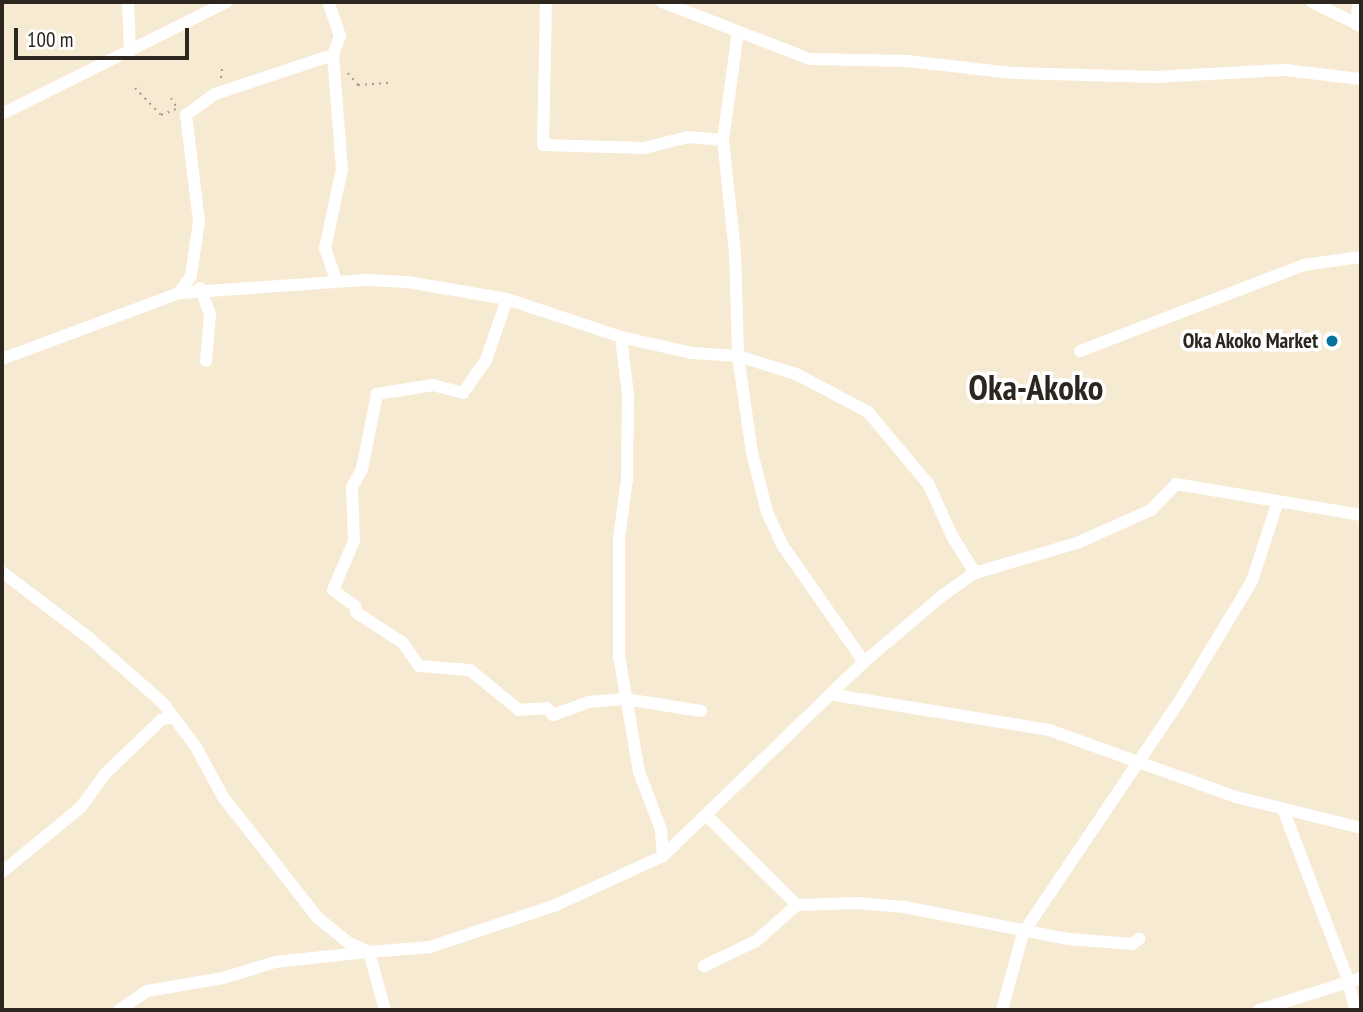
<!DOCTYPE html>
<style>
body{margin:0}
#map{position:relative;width:1363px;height:1012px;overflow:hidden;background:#f7ead3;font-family:"PT Sans Narrow",sans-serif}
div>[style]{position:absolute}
.path>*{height:2px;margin-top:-1px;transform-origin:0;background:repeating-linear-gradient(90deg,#a89e8d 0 2px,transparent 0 7px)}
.minor>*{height:12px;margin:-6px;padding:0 6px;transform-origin:6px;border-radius:6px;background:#fff}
.dots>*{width:19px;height:19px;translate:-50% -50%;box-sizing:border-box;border:4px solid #fff;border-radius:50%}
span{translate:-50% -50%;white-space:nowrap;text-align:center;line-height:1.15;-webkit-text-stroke:7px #fff;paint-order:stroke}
.poi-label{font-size:21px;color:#2c261e;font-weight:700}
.right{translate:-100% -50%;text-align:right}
.town-label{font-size:35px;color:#2c261e;font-weight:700}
.frame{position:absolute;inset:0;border:4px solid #2c261e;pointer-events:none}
.scale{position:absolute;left:14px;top:28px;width:175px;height:32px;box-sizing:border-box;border:4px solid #2c261e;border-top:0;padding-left:9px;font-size:21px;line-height:24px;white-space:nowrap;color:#2c261e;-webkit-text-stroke:5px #fff;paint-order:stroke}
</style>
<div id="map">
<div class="path">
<div style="left:348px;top:73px;width:16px;rotate:50deg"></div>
<div style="left:358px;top:85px;width:32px;rotate:-4deg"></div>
<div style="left:221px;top:78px;width:10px;rotate:-84deg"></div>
<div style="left:135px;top:88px;width:37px;rotate:46deg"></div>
<div style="left:161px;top:115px;width:16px;rotate:-22deg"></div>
<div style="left:171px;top:98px;width:12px;rotate:59deg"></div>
</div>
<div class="minor">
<div style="left:128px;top:2px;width:50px;rotate:87.7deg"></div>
<div style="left:546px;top:2px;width:143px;rotate:91.2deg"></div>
<div style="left:543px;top:145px;width:101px;rotate:1.7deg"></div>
<div style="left:644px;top:148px;width:45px;rotate:-14deg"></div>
<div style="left:688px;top:137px;width:35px;rotate:5deg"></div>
<div style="left:662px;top:2px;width:159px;rotate:21.1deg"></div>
<div style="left:810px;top:59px;width:97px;rotate:1.2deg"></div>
<div style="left:907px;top:61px;width:107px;rotate:6.5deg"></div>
<div style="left:1013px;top:73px;width:141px;rotate:1.6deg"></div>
<div style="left:1154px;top:77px;width:131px;rotate:-3.1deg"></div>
<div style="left:1285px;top:70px;width:77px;rotate:6.8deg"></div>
<div style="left:1312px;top:2px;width:55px;rotate:26.1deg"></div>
<div style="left:1357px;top:25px;width:23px;rotate:-88deg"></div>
<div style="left:738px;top:32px;width:109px;rotate:97.9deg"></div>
<div style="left:723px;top:140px;width:113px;rotate:83.9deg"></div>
<div style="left:735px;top:252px;width:104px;rotate:88.3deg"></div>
<div style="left:738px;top:356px;width:98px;rotate:81.8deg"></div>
<div style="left:752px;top:453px;width:61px;rotate:75.7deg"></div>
<div style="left:767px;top:512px;width:38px;rotate:65deg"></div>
<div style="left:783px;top:546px;width:141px;rotate:55.1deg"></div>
<div style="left:333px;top:55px;width:114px;rotate:85.5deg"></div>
<div style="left:342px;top:169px;width:81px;rotate:102.1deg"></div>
<div style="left:325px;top:248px;width:34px;rotate:71deg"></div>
<div style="left:2px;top:114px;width:251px;rotate:-26.5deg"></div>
<div style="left:200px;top:288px;width:28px;rotate:69deg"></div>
<div style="left:210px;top:314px;width:47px;rotate:94.9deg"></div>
<div style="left:179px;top:293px;width:21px;rotate:-55deg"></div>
<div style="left:191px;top:276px;width:56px;rotate:-81.7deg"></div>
<div style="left:199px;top:221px;width:107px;rotate:-97deg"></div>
<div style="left:186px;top:115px;width:36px;rotate:-36deg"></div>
<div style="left:215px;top:94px;width:124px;rotate:-18.3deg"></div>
<div style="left:333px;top:55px;width:20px;rotate:-70deg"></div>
<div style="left:340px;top:36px;width:36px;rotate:-109deg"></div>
<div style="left:507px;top:299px;width:65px;rotate:109deg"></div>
<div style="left:486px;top:360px;width:40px;rotate:124.9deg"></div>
<div style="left:463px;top:393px;width:31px;rotate:-165deg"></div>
<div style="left:433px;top:385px;width:57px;rotate:170.9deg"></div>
<div style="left:377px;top:394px;width:76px;rotate:101.3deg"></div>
<div style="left:362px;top:469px;width:21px;rotate:119deg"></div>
<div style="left:352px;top:487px;width:54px;rotate:87.9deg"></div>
<div style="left:354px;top:541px;width:53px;rotate:113.2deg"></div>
<div style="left:333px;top:590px;width:27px;rotate:36deg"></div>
<div style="left:355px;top:606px;width:7px;rotate:74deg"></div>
<div style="left:357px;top:613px;width:55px;rotate:33.1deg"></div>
<div style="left:403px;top:643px;width:28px;rotate:55deg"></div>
<div style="left:419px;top:666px;width:51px;rotate:4.5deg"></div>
<div style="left:470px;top:670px;width:63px;rotate:39.2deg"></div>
<div style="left:519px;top:710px;width:28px;rotate:-4deg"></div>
<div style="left:547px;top:708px;width:9px;rotate:49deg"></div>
<div style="left:553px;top:715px;width:37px;rotate:-20deg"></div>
<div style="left:588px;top:702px;width:37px;rotate:-5deg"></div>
<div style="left:625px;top:699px;width:77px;rotate:9deg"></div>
<div style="left:621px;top:337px;width:58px;rotate:83.1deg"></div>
<div style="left:628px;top:395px;width:84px;rotate:90.7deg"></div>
<div style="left:627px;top:479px;width:60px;rotate:97.7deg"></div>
<div style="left:619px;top:538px;width:118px;rotate:90deg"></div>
<div style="left:619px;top:656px;width:118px;rotate:80.2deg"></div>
<div style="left:639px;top:772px;width:62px;rotate:69.2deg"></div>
<div style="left:661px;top:830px;width:26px;rotate:86deg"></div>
<div style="left:1080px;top:351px;width:240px;rotate:-21deg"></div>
<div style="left:1304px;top:265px;width:58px;rotate:-8deg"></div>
<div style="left:2px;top:359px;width:189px;rotate:-20.4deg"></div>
<div style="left:179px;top:293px;width:188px;rotate:-4deg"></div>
<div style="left:367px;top:280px;width:40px;rotate:2.9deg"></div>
<div style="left:407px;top:282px;width:101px;rotate:9.6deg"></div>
<div style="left:507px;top:299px;width:120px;rotate:18.4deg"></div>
<div style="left:621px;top:337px;width:73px;rotate:12.7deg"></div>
<div style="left:692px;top:353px;width:46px;rotate:3.7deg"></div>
<div style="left:738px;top:356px;width:61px;rotate:17.2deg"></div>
<div style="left:796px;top:374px;width:81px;rotate:27.8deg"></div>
<div style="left:868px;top:412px;width:95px;rotate:50.1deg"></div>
<div style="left:929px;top:485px;width:56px;rotate:65.7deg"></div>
<div style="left:952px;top:536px;width:44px;rotate:58.1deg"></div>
<div style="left:2px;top:572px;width:109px;rotate:37.2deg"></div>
<div style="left:89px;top:638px;width:98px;rotate:41.3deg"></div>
<div style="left:163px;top:703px;width:55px;rotate:53.1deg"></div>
<div style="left:196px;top:747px;width:57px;rotate:61.6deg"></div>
<div style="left:223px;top:797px;width:154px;rotate:51.9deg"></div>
<div style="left:318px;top:918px;width:40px;rotate:39deg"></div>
<div style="left:349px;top:943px;width:22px;rotate:24deg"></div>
<div style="left:369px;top:952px;width:61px;rotate:-4.7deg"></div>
<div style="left:430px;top:947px;width:133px;rotate:-18.4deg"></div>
<div style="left:556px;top:905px;width:118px;rotate:-24.6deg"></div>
<div style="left:663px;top:856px;width:279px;rotate:-44deg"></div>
<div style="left:864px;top:662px;width:104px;rotate:-40.3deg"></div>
<div style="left:943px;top:595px;width:39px;rotate:-35deg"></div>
<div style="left:975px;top:573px;width:106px;rotate:-16.4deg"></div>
<div style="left:1077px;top:543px;width:81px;rotate:-24deg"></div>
<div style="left:1151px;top:510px;width:36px;rotate:-46deg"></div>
<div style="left:1176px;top:484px;width:188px;rotate:9.5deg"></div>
<div style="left:834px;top:695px;width:218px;rotate:9.2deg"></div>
<div style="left:1049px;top:730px;width:199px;rotate:19.7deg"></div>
<div style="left:1236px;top:797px;width:129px;rotate:13.9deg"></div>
<div style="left:1284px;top:812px;width:180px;rotate:69.1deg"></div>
<div style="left:1348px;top:980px;width:31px;rotate:77deg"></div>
<div style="left:707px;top:816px;width:127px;rotate:44.7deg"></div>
<div style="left:797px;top:905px;width:62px;rotate:-1.8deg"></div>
<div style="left:859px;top:903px;width:45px;rotate:5.1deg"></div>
<div style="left:904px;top:907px;width:167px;rotate:11deg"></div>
<div style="left:1068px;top:939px;width:64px;rotate:4.5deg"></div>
<div style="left:1132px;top:944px;width:9px;rotate:-36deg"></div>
<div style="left:2px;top:872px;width:101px;rotate:-39.4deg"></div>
<div style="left:80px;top:808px;width:44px;rotate:-53.4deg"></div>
<div style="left:106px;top:773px;width:76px;rotate:-43.9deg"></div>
<div style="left:161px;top:720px;width:12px;rotate:-14deg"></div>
<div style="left:704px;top:966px;width:58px;rotate:-25.7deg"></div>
<div style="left:756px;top:941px;width:55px;rotate:-41.3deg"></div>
<div style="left:119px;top:1010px;width:34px;rotate:-34deg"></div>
<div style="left:147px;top:991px;width:77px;rotate:-9.7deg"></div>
<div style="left:223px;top:978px;width:54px;rotate:-17.1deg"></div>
<div style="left:275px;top:962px;width:95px;rotate:-6.1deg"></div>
<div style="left:369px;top:952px;width:60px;rotate:74.6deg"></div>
<div style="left:1002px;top:1010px;width:80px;rotate:-74.7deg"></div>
<div style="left:1023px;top:933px;width:279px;rotate:-56deg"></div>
<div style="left:1179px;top:702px;width:141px;rotate:-58.9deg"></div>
<div style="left:1252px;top:581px;width:84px;rotate:-72deg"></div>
<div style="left:1259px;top:1010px;width:107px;rotate:-17.4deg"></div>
</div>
<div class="dots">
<div style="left:1332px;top:341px;background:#04749f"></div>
</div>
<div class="poi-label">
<span class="right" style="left:1318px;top:341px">Oka Akoko Market</span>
</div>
<div class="town-label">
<span style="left:1036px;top:387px">Oka-Akoko</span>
</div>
<div class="frame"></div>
<div class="scale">100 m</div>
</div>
